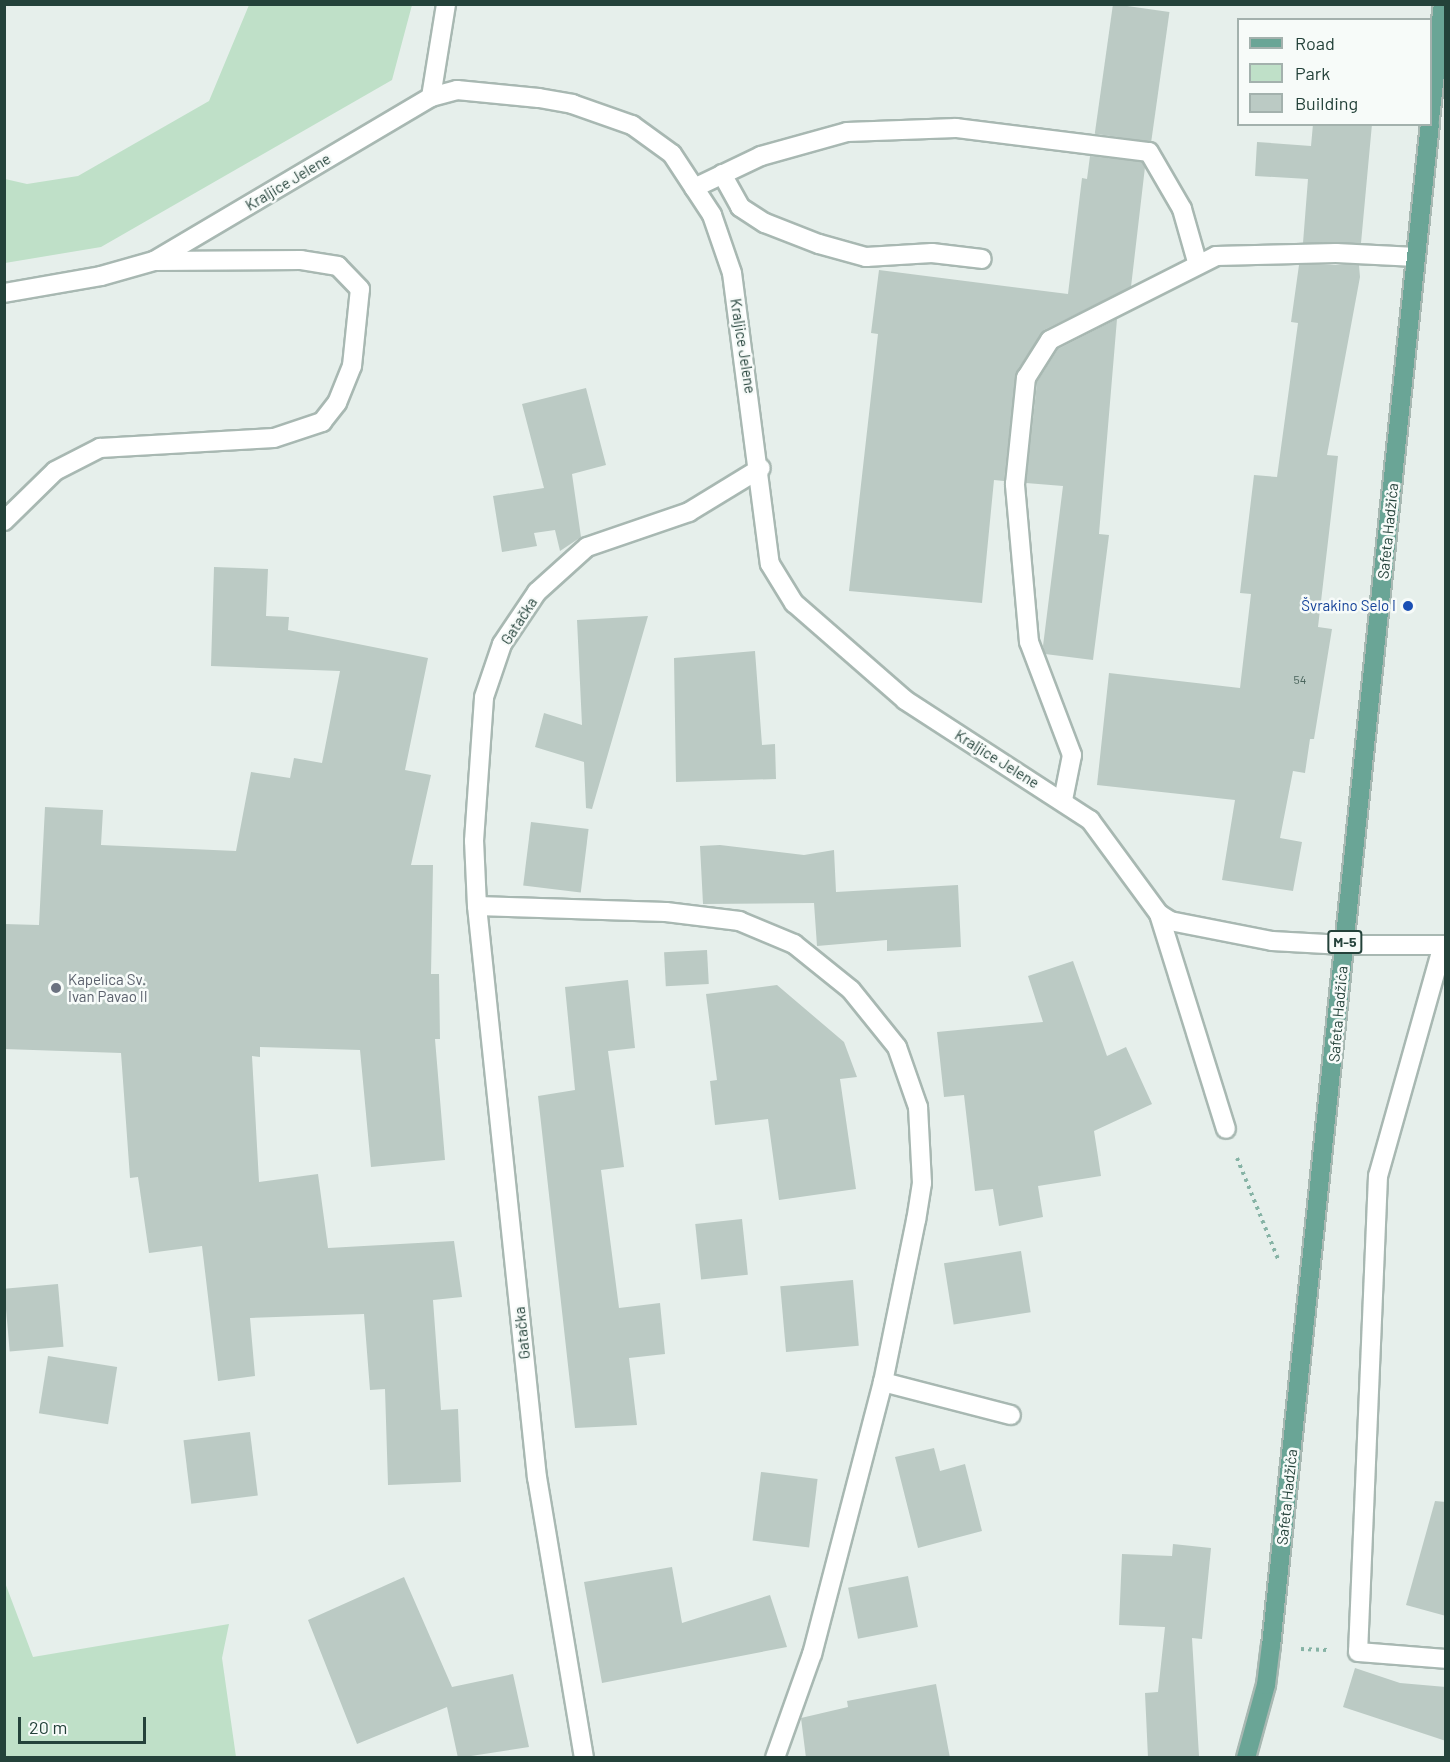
<!DOCTYPE html>
<meta charset="utf-8">
<style>
body{margin:0}
#map{position:relative;width:1450px;height:1762px;overflow:hidden;background:#e6efeb;font-family:Barlow,sans-serif}
div>[style]{position:absolute}
.green>*{inset:0;background:#bfe0c8}
.building>*{inset:0;background:#bbcac4;transform-origin:0 0}
.path>*{height:4px;margin-top:-2px;transform-origin:0;background:repeating-linear-gradient(90deg,#86b3a5 0 3px,transparent 0 7.5px)}
.roads{filter:drop-shadow(2px 0 #a8b8b2) drop-shadow(-2px 0 #a8b8b2) drop-shadow(0 2px #a8b8b2) drop-shadow(0 -2px #a8b8b2)}
.service>*{height:18px;margin:-9px;padding:0 9px;transform-origin:9px;border-radius:9px;background:#fff}
.minor>*{height:18px;margin:-9px;padding:0 9px;transform-origin:9px;border-radius:9px;background:#fff}
.secondary>*{height:18px;margin:-9px;padding:0 9px;transform-origin:9px;border-radius:9px;background:#fff}
.primary>*{height:18px;margin:-9px;padding:0 9px;transform-origin:9px;border-radius:9px;background:#6aa596}
.dots>*{width:16px;height:16px;translate:-50% -50%;box-sizing:border-box;border:3px solid #f7fbf9;border-radius:50%}
span{translate:-50% -50%;white-space:nowrap;text-align:center;line-height:1.15;-webkit-text-stroke:5px #f7fbf9;paint-order:stroke}
.number-label{font-size:12px;color:#4a645c}
.number-label span{-webkit-text-stroke-width:0}
.shield-label span{padding:2px 4px;background:#f7fbf9;border:2px solid;border-radius:4px;-webkit-text-stroke-width:0}
.shield-label{font-size:14px;color:#24423a;font-weight:700}
.street-label{font-size:15px;color:#24423a}
.transit-label{font-size:15px;color:#164399}
.right{translate:-100% -50%;text-align:right}
.worship-label{font-size:15px;color:#5b616d}
.left{translate:0 -50%;text-align:left}
.frame{position:absolute;inset:0;border:6px solid #24423a;pointer-events:none}
.legend{position:absolute;left:1237px;top:18px;width:195px;height:108px;box-sizing:border-box;background:#f7fbf9;border:2px solid #a3b1ad;margin:0;padding:8px 10px;list-style:none;font-size:18px;color:#24423a}
.legend li{display:flex;align-items:center;gap:12px;height:30px}
.legend b{width:30px;border:2px solid #a3b1ad}
.scale{position:absolute;left:18px;top:1717px;width:128px;height:27px;box-sizing:border-box;border:3px solid #24423a;border-top:0;padding-left:8px;font-size:18px;line-height:21px;white-space:nowrap;color:#24423a;-webkit-text-stroke:4px #f7fbf9;paint-order:stroke}
</style>
<div id="map">
<div class="green">
<div style="clip-path:polygon(249px 5px,412px 5px,392px 80px,101px 247px,5px 263px,5px 179px,27px 184px,78px 176px,209px 101px)"></div>
<div style="clip-path:polygon(4px 1580px,33px 1657px,229px 1624px,222px 1658px,236px 1757px,5px 1757px)"></div>
</div>
<div class="building">
<div style="left:1113px;top:4px;width:57px;height:131px;rotate:8deg"></div>
<div style="clip-path:polygon(1313px 124px,1372px 124px,1361px 243px,1303px 243px,1308px 179px,1255px 176px,1257px 142px,1311px 146px)"></div>
<div style="clip-path:polygon(1090px 156px,1142px 162px,1145px 167px,1131px 287px,1044px 330px,1016px 372px,1004px 481px,994px 480px,982px 603px,849px 591px,878px 334px,871px 333px,879px 270px,1068px 294px,1082px 178px,1087px 179px)"></div>
<div style="clip-path:polygon(1299px 265px,1359px 265px,1360px 277px,1327px 455px,1338px 456px,1318px 627px,1332px 629px,1314px 739px,1310px 739px,1305px 773px,1293px 771px,1280px 838px,1302px 842px,1293px 891px,1222px 880px,1235px 800px,1097px 785px,1109px 673px,1240px 688px,1251px 594px,1240px 593px,1254px 475px,1277px 477px,1298px 323px,1291px 322px)"></div>
<div style="clip-path:polygon(1117px 319px,1099px 534px,1109px 535px,1093px 660px,1045px 654px,1043px 646px,1063px 486px,1026px 483px,1037px 382px,1058px 349px)"></div>
<div style="clip-path:polygon(586px 388px,606px 465px,572px 474px,581px 537px,560px 551px,555px 530px,534px 533px,537px 546px,502px 552px,493px 496px,544px 488px,522px 404px)"></div>
<div style="clip-path:polygon(214px 567px,268px 569px,266px 616px,289px 617px,288px 630px,428px 658px,405px 770px,431px 775px,411px 865px,433px 865px,431px 974px,439px 974px,440px 1039px,435px 1039px,445px 1160px,371px 1167px,360px 1050px,260px 1047px,260px 1057px,252px 1056px,259px 1182px,318px 1174px,328px 1248px,454px 1241px,462px 1297px,433px 1300px,441px 1410px,458px 1409px,461px 1482px,388px 1485px,385px 1389px,370px 1390px,364px 1314px,250px 1318px,255px 1376px,218px 1381px,202px 1246px,149px 1253px,138px 1177px,130px 1178px,121px 1053px,4px 1049px,4px 924px,39px 925px,45px 807px,103px 810px,101px 845px,236px 851px,251px 772px,290px 778px,294px 758px,322px 763px,340px 671px,211px 666px)"></div>
<div style="clip-path:polygon(648px 616px,592px 809px,586px 808px,584px 762px,535px 747px,544px 713px,582px 725px,577px 620px)"></div>
<div style="clip-path:polygon(755px 651px,762px 745px,775px 744px,776px 779px,676px 782px,674px 658px)"></div>
<div style="left:531px;top:822px;width:58px;height:64px;rotate:7deg"></div>
<div style="clip-path:polygon(720px 845px,804px 855px,834px 850px,836px 892px,958px 885px,961px 947px,887px 951px,887px 940px,817px 946px,814px 903px,703px 904px,700px 846px)"></div>
<div style="left:707px;top:950px;width:34px;height:43px;rotate:87deg"></div>
<div style="clip-path:polygon(1073px 961px,1107px 1056px,1126px 1047px,1152px 1104px,1094px 1131px,1101px 1176px,1038px 1186px,1043px 1217px,999px 1226px,993px 1189px,975px 1191px,964px 1095px,944px 1097px,937px 1032px,1043px 1022px,1028px 976px)"></div>
<div style="clip-path:polygon(628px 980px,635px 1048px,608px 1051px,624px 1167px,601px 1170px,619px 1308px,660px 1303px,665px 1354px,629px 1358px,637px 1425px,575px 1428px,538px 1096px,575px 1090px,565px 987px)"></div>
<div style="clip-path:polygon(777px 985px,844px 1042px,857px 1077px,840px 1079px,856px 1189px,779px 1200px,768px 1119px,715px 1125px,710px 1081px,717px 1080px,706px 994px)"></div>
<div style="left:742px;top:1219px;width:56px;height:47px;rotate:84deg"></div>
<div style="left:1021px;top:1251px;width:62px;height:78px;rotate:81deg"></div>
<div style="left:853px;top:1280px;width:66px;height:73px;rotate:85deg"></div>
<div style="left:58px;top:1284px;width:63px;height:54px;rotate:85deg"></div>
<div style="left:48px;top:1356px;width:70px;height:58px;rotate:9deg"></div>
<div style="left:250px;top:1432px;width:64px;height:67px;rotate:83deg"></div>
<div style="clip-path:polygon(934px 1448px,940px 1471px,965px 1464px,982px 1531px,918px 1548px,895px 1457px)"></div>
<div style="left:761px;top:1472px;width:57px;height:69px;rotate:7deg"></div>
<div style="clip-path:polygon(1435px 1501px,1446px 1502px,1446px 1616px,1406px 1605px)"></div>
<div style="clip-path:polygon(1173px 1544px,1211px 1548px,1202px 1639px,1192px 1638px,1199px 1756px,1148px 1758px,1145px 1693px,1158px 1692px,1165px 1627px,1119px 1625px,1122px 1554px,1172px 1556px)"></div>
<div style="clip-path:polygon(672px 1567px,682px 1623px,770px 1595px,787px 1647px,602px 1683px,584px 1582px)"></div>
<div style="left:908px;top:1576px;width:52px;height:61px;rotate:79deg"></div>
<div style="clip-path:polygon(404px 1577px,452px 1687px,513px 1674px,529px 1747px,458px 1758px,447px 1707px,357px 1744px,308px 1620px)"></div>
<div style="clip-path:polygon(1355px 1668px,1400px 1683px,1446px 1687px,1446px 1741px,1343px 1707px)"></div>
<div style="clip-path:polygon(936px 1684px,950px 1758px,806px 1758px,801px 1718px,848px 1707px,847px 1701px)"></div>
</div>
<div class="path">
<div style="left:1237px;top:1158px;width:109px;rotate:67.9deg"></div>
<div style="left:1301px;top:1649px;width:26px;rotate:2deg"></div>
</div>
<div class="roads">
<div class="service">
<div style="left:431px;top:97px;width:94px;rotate:-80.8deg"></div>
<div style="left:722px;top:174px;width:38px;rotate:61deg"></div>
<div style="left:740px;top:207px;width:30px;rotate:33deg"></div>
<div style="left:765px;top:223px;width:58px;rotate:21.3deg"></div>
<div style="left:819px;top:244px;width:49px;rotate:15.5deg"></div>
<div style="left:866px;top:257px;width:66px;rotate:-3.5deg"></div>
<div style="left:932px;top:253px;width:50px;rotate:6.8deg"></div>
<div style="left:1159px;top:914px;width:225px;rotate:72.7deg"></div>
<div style="left:883px;top:1382px;width:132px;rotate:14.5deg"></div>
</div>
<div class="minor">
<div style="left:694px;top:188px;width:74px;rotate:-25.5deg"></div>
<div style="left:761px;top:156px;width:89px;rotate:-15.6deg"></div>
<div style="left:847px;top:132px;width:109px;rotate:-2.1deg"></div>
<div style="left:956px;top:128px;width:194px;rotate:7.1deg"></div>
<div style="left:1149px;top:152px;width:66px;rotate:59.9deg"></div>
<div style="left:1182px;top:209px;width:58px;rotate:74.1deg"></div>
<div style="left:4px;top:521px;width:71px;rotate:-44.4deg"></div>
<div style="left:55px;top:471px;width:51px;rotate:-27.1deg"></div>
<div style="left:100px;top:448px;width:174px;rotate:-3.3deg"></div>
<div style="left:274px;top:438px;width:51px;rotate:-18.4deg"></div>
<div style="left:322px;top:422px;width:24px;rotate:-52deg"></div>
<div style="left:337px;top:403px;width:40px;rotate:-68deg"></div>
<div style="left:352px;top:366px;width:77px;rotate:-84.1deg"></div>
<div style="left:360px;top:289px;width:32px;rotate:-134deg"></div>
<div style="left:338px;top:266px;width:37px;rotate:-171deg"></div>
<div style="left:301px;top:260px;width:147px;rotate:179.6deg"></div>
<div style="left:1063px;top:800px;width:46px;rotate:-78.7deg"></div>
<div style="left:1072px;top:755px;width:121px;rotate:-110.8deg"></div>
<div style="left:1029px;top:642px;width:159px;rotate:-95.1deg"></div>
<div style="left:1015px;top:484px;width:107px;rotate:-84.1deg"></div>
<div style="left:1026px;top:378px;width:45px;rotate:-57.7deg"></div>
<div style="left:1050px;top:340px;width:186px;rotate:-26.8deg"></div>
<div style="left:1216px;top:256px;width:120px;rotate:-1.4deg"></div>
<div style="left:1336px;top:253px;width:80px;rotate:2.9deg"></div>
<div style="left:477px;top:906px;width:189px;rotate:1.8deg"></div>
<div style="left:666px;top:912px;width:74px;rotate:7deg"></div>
<div style="left:739px;top:921px;width:60px;rotate:22.7deg"></div>
<div style="left:794px;top:944px;width:73px;rotate:38.9deg"></div>
<div style="left:851px;top:990px;width:73px;rotate:51.1deg"></div>
<div style="left:897px;top:1047px;width:64px;rotate:70.7deg"></div>
<div style="left:918px;top:1107px;width:76px;rotate:87deg"></div>
<div style="left:922px;top:1183px;width:37px;rotate:99deg"></div>
<div style="left:916px;top:1220px;width:165px;rotate:101.5deg"></div>
<div style="left:883px;top:1382px;width:281px;rotate:104.6deg"></div>
<div style="left:812px;top:1654px;width:110px;rotate:109.6deg"></div>
<div style="left:1344px;top:945px;width:102px"></div>
<div style="left:1443px;top:945px;width:240px;rotate:105.7deg"></div>
<div style="left:1378px;top:1176px;width:476px;rotate:92.4deg"></div>
<div style="left:1358px;top:1652px;width:88px;rotate:4.5deg"></div>
<div style="left:584px;top:1758px;width:284px;rotate:-99.5deg"></div>
<div style="left:537px;top:1478px;width:575px;rotate:-95.99deg"></div>
<div style="left:477px;top:906px;width:65px;rotate:-92.6deg"></div>
<div style="left:474px;top:841px;width:144px;rotate:-86deg"></div>
<div style="left:484px;top:697px;width:56px;rotate:-71.2deg"></div>
<div style="left:502px;top:644px;width:63px;rotate:-56.1deg"></div>
<div style="left:537px;top:592px;width:67px;rotate:-42deg"></div>
<div style="left:587px;top:547px;width:108px;rotate:-18.9deg"></div>
<div style="left:689px;top:512px;width:84px;rotate:-31.4deg"></div>
</div>
<div class="secondary">
<div style="left:4px;top:293px;width:98px;rotate:-9.9deg"></div>
<div style="left:101px;top:276px;width:55px;rotate:-15.8deg"></div>
<div style="left:154px;top:261px;width:322px;rotate:-30.6deg"></div>
<div style="left:431px;top:97px;width:27px;rotate:-15deg"></div>
<div style="left:457px;top:90px;width:82px;rotate:5.6deg"></div>
<div style="left:539px;top:98px;width:34px;rotate:10deg"></div>
<div style="left:572px;top:104px;width:64px;rotate:19.3deg"></div>
<div style="left:632px;top:125px;width:49px;rotate:35.9deg"></div>
<div style="left:672px;top:154px;width:73px;rotate:56.7deg"></div>
<div style="left:712px;top:215px;width:61px;rotate:71deg"></div>
<div style="left:732px;top:273px;width:293px;rotate:82.6deg"></div>
<div style="left:770px;top:564px;width:46px;rotate:58.4deg"></div>
<div style="left:794px;top:603px;width:147px;rotate:41.1deg"></div>
<div style="left:905px;top:700px;width:221px;rotate:33deg"></div>
<div style="left:1090px;top:820px;width:117px;rotate:53.7deg"></div>
<div style="left:1159px;top:914px;width:13px;rotate:32deg"></div>
<div style="left:1170px;top:921px;width:104px;rotate:11.1deg"></div>
<div style="left:1272px;top:941px;width:72px;rotate:3.2deg"></div>
</div>
<div class="primary">
<div style="left:1430px;top:119px;width:116px;rotate:-83.6deg"></div>
<div style="left:1246px;top:1758px;width:76px;rotate:-74.7deg"></div>
<div style="left:1266px;top:1685px;width:39px;rotate:-83deg"></div>
<div style="left:1271px;top:1646px;width:1530px;rotate:-84.04deg"></div>
</div>
</div>
<div class="dots">
<div style="left:1408px;top:606px;background:#1a4fb4"></div>
<div style="left:56px;top:988px;background:#6b7280"></div>
</div>
<div class="number-label">
<span style="left:1300px;top:680px">54</span>
</div>
<div class="shield-label">
<span style="left:1345px;top:942px">M-5</span>
</div>
<div class="street-label">
<span style="left:288px;top:182px;rotate:-31deg">Kraljice Jelene</span>
<span style="left:743px;top:346px;rotate:81deg">Kraljice Jelene</span>
<span style="left:1388px;top:531px;rotate:-84deg">Safeta Hadžića</span>
<span style="left:519px;top:621px;rotate:-57deg">Gatačka</span>
<span style="left:997px;top:759px;rotate:32deg">Kraljice Jelene</span>
<span style="left:1338px;top:1014px;rotate:-85deg">Safeta Hadžića</span>
<span style="left:522px;top:1333px;rotate:-96deg">Gatačka</span>
<span style="left:1287px;top:1497px;rotate:-84deg">Safeta Hadžića</span>
</div>
<div class="transit-label">
<span class="right" style="left:1396px;top:606px">Švrakino Selo I</span>
</div>
<div class="worship-label">
<span class="left" style="left:68px;top:988px">Kapelica Sv.<br>Ivan Pavao II</span>
</div>
<div class="frame"></div>
<ul class="legend">
<li><b style="height:8px;background:#6aa596"></b>Road</li>
<li><b style="height:16px;background:#bfe0c8"></b>Park</li>
<li><b style="height:16px;background:#bbcac4"></b>Building</li>
</ul>
<div class="scale">20 m</div>
</div>
